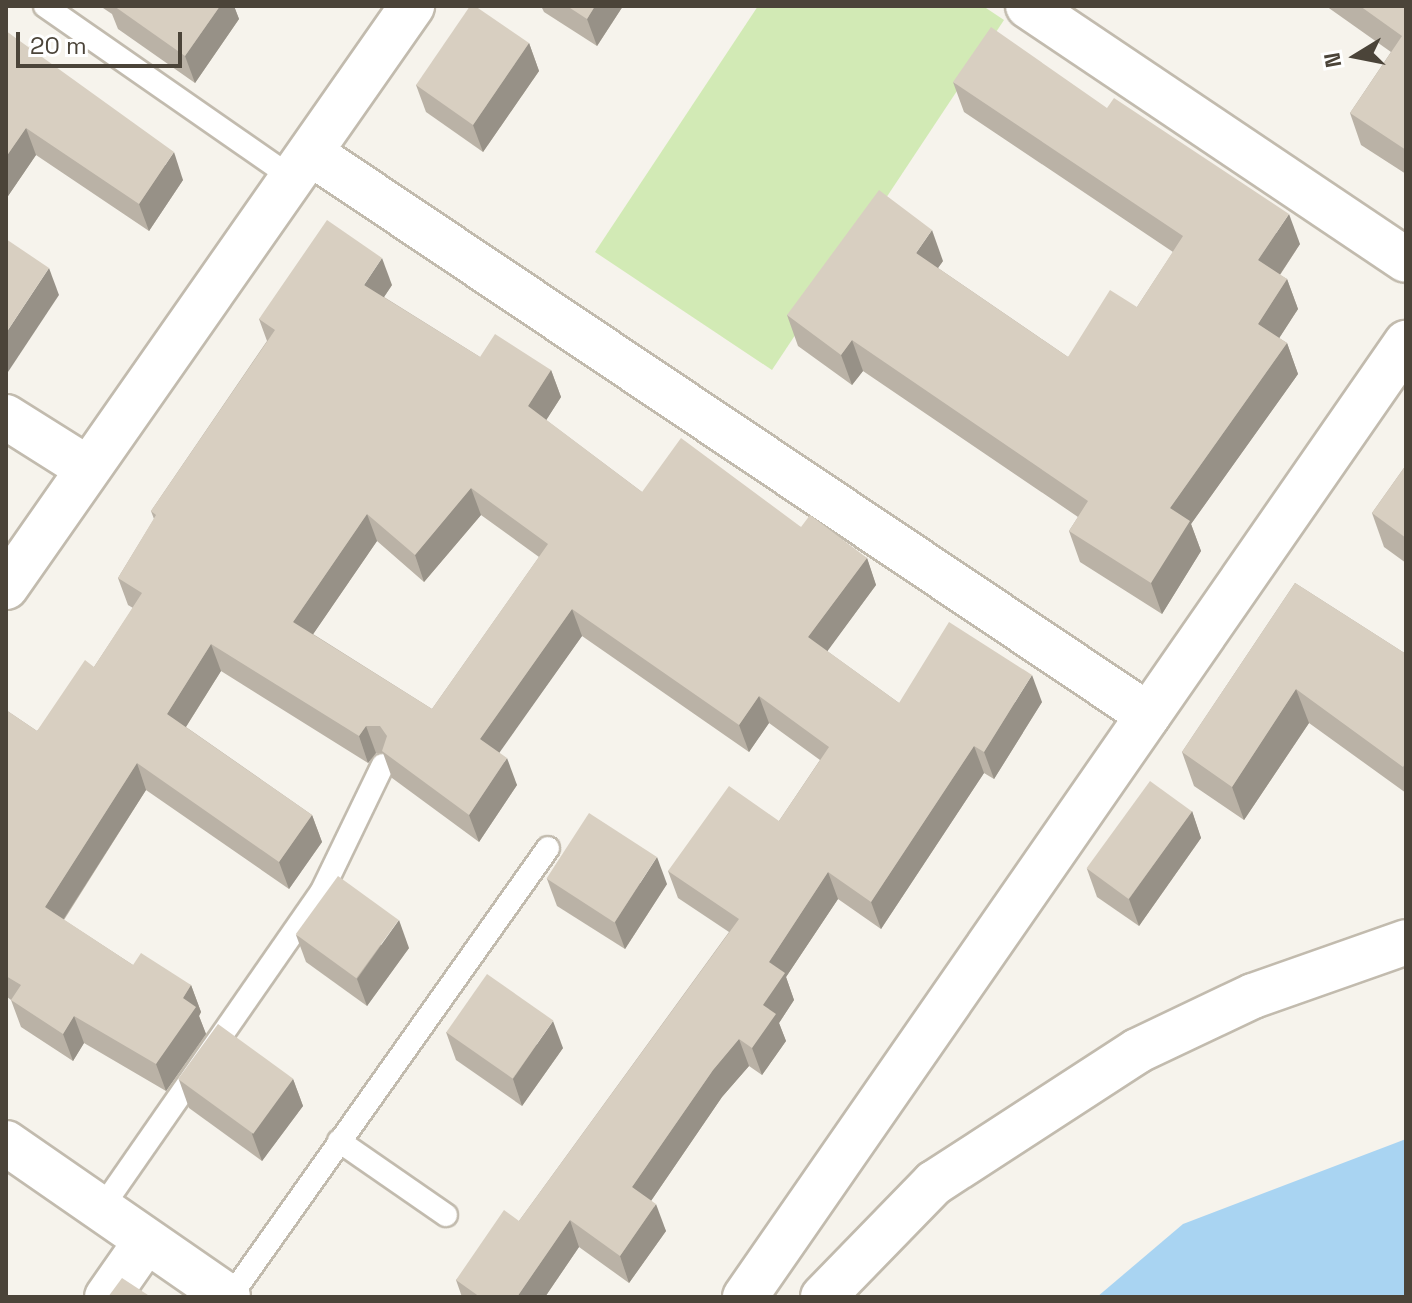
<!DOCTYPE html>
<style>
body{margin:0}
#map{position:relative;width:1412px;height:1303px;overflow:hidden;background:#f6f3ec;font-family:"Space Grotesk",sans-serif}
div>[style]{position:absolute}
.green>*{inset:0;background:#d2eab5}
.water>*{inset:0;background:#a9d4f2}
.roads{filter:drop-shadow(2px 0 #c2bbae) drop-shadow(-2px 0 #c2bbae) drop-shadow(0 2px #c2bbae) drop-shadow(0 -2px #c2bbae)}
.service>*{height:22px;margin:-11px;padding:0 11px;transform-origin:11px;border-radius:11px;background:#fff}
.minor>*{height:44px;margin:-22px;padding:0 22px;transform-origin:22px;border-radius:22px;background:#fff}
.wall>*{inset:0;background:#bab2a6}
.shaded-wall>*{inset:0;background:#979187}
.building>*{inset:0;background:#d8cfc1;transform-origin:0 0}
span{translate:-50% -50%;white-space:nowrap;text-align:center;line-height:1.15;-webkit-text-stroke:6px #fff;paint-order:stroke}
.frame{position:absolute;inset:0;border:8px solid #4b4439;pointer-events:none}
.north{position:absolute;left:1316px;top:16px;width:80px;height:80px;-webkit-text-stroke:6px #fff;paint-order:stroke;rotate:260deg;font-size:22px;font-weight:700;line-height:32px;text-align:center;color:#4b4439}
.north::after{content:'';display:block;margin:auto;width:28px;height:36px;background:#4b4439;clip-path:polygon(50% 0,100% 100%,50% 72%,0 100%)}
.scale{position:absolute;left:16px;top:32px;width:166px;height:36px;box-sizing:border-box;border:4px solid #4b4439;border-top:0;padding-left:10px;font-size:24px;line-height:28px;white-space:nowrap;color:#4b4439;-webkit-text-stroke:6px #fff;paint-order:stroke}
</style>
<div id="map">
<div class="green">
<div style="clip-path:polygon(758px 6px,983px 6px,1004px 20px,772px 370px,595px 252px)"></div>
</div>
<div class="water">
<div style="clip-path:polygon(1406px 1139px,1406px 1297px,1097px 1297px,1183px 1224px)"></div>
</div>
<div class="roads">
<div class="service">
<div style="left:45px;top:6px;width:303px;rotate:34.8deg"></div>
<div style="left:339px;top:1141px;width:130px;rotate:34.7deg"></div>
<div style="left:101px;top:1209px;width:385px;rotate:-55.2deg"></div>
<div style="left:321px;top:893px;width:142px;rotate:-64.2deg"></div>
<div style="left:230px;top:1297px;width:550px;rotate:-54.69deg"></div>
</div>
<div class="minor">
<div style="left:1028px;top:6px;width:455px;rotate:33.9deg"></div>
<div style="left:312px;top:154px;width:1007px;rotate:33.86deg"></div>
<div style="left:6px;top:417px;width:96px;rotate:32.2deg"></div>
<div style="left:6px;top:587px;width:709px;rotate:-55.05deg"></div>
<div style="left:6px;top:1143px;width:270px;rotate:34.7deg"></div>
<div style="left:107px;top:1297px;width:68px;rotate:-55.1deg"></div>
<div style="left:745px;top:1297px;width:1161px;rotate:-55.28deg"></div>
<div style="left:823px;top:1297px;width:159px;rotate:-45.8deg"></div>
<div style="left:934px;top:1183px;width:242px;rotate:-33deg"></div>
<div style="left:1137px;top:1051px;width:128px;rotate:-25.4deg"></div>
<div style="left:1253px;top:996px;width:162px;rotate:-19.4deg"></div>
</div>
</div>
<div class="wall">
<div style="clip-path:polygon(100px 6px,234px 6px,239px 19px,195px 83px,118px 29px,112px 14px)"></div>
<div style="clip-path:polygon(541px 6px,623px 6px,597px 46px,544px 12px)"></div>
<div style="clip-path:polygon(1326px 6px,1406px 6px,1406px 174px,1361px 145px,1350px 113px,1391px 52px)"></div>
<div style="clip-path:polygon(6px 31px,183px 180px,149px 231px,36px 155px,6px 199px)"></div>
<div style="clip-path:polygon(529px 43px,539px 71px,483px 152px,426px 112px,416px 85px)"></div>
<div style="clip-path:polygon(953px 82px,1300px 244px,1280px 275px,1287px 279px,1298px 309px,1279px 338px,1287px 343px,1298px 374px,1191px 524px,1201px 551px,1162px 614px,1080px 562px,1069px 531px,1078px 517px,863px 371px,852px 385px,798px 346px,787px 315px,943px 261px,938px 268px,1068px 357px,1137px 307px,1173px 252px,964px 112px)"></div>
<div style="clip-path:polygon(evenodd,392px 285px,384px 297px,480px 357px,551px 370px,561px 397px,546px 420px,642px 492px,801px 527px,867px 558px,876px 585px,827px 651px,899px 703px,1042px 702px,994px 779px,984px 773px,881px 929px,838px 899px,786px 977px,794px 1000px,779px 1023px,786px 1041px,762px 1075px,749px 1066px,722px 1097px,651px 1201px,666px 1231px,629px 1283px,579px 1247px,545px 1297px,462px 1297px,456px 1280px,519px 1221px,729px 932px,678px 898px,668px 871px,779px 821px,820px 760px,769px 723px,749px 752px,582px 636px,499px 752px,517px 785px,479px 842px,392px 778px,383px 753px,376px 753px,368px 763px,221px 671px,186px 727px,312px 815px,322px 842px,289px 889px,146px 790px,64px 920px,133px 965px,191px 985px,201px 1012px,199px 1016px,206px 1034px,166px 1091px,84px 1043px,73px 1061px,21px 1027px,11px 1000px,6px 996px,6px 710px,37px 731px,94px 667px,133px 608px,128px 605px,118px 578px,154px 519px,151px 511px,267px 341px,259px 319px,392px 285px,481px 515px,539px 557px,432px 709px,313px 634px,377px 541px,424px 582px,481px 515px)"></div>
<div style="clip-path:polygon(1406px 465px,1406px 563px,1384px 547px,1372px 513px)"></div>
<div style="clip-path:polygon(1295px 583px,1406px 654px,1406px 793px,1309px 723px,1244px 820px,1194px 786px,1182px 752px)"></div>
<div style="clip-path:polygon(1192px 811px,1201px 838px,1139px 926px,1097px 897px,1087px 869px)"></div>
<div style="clip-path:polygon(547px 879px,667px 884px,625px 949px,557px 906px)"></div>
<div style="clip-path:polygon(296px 935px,409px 948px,367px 1006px,306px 962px)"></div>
<div style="clip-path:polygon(446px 1032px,563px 1048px,522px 1106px,456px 1060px)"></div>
<div style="clip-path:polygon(293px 1079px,303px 1106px,262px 1161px,189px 1108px,179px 1080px)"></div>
</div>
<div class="shaded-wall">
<div style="clip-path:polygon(220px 6px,234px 6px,239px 19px,195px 83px,185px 56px)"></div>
<div style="clip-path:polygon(595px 6px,623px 6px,597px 46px,587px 19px)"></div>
<div style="clip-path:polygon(529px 43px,539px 71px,483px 152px,473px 125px)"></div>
<div style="clip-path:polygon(26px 128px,36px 155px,6px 199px,6px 157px)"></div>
<div style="clip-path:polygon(174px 152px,183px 180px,149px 231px,139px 204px)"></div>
<div style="clip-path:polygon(1289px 214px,1300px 244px,1269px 291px,1258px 260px)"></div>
<div style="clip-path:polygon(932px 230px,943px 261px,927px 283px,916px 253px)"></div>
<div style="clip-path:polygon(382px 258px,392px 285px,374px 312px,364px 285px)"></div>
<div style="clip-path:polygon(49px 268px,59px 295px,6px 375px,6px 333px)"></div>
<div style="clip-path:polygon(1287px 279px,1298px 309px,1269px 354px,1258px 324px)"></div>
<div style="clip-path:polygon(852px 340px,863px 371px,852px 385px,841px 355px)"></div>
<div style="clip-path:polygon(1287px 343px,1298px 374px,1191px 524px,1201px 551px,1162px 614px,1151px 583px,1170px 508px)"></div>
<div style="clip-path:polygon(551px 370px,561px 397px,538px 433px,528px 406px)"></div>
<div style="clip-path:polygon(471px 488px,481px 515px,424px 582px,415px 555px)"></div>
<div style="clip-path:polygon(367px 514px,377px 541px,303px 649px,293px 622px)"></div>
<div style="clip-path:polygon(867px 558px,876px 585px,818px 664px,808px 637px)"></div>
<div style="clip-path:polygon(572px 609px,582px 636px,490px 766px,480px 739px)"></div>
<div style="clip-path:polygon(211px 644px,221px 671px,177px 741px,167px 714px)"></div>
<div style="clip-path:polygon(1032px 675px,1042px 702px,994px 779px,984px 752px)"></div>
<div style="clip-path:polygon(1296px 689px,1309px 723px,1244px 820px,1232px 787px)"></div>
<div style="clip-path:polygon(759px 696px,769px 723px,749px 752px,739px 725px)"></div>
<div style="clip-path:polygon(366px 726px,376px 753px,368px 763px,359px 736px)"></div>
<div style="clip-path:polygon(974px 746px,984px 773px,881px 929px,871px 902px)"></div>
<div style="clip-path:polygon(507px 758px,517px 785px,479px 842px,469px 815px)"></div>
<div style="clip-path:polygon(137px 763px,146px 790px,54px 934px,45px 907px)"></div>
<div style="clip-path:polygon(1192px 811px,1201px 838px,1139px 926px,1129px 899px)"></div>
<div style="clip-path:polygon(312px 815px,322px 842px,289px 889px,279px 862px)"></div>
<div style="clip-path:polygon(657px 857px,667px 884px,625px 949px,615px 922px)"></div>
<div style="clip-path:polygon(828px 872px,838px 899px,786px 977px,794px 1000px,779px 1023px,786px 1041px,762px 1075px,752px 1048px,763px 1005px,769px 962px)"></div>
<div style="clip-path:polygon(399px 920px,409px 948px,367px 1006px,357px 979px)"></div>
<div style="clip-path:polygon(191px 985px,201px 1012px,199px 1016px,206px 1034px,166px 1091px,156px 1064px,183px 998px)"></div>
<div style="clip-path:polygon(74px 1016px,84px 1043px,73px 1061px,63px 1034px)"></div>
<div style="clip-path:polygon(553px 1021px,563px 1048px,522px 1106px,513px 1079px)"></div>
<div style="clip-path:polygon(739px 1039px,749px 1066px,722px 1097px,642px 1214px,632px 1187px,713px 1070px)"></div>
<div style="clip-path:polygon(293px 1079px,303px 1106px,262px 1161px,252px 1134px)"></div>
<div style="clip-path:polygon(656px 1204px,666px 1231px,629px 1283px,620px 1256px)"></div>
<div style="clip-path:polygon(570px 1220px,579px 1247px,545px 1297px,517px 1297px)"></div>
</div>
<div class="building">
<div style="clip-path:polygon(114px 6px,220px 6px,185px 56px)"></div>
<div style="clip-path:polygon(470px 6px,475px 6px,529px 43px,473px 125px,416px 85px)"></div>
<div style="clip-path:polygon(567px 6px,595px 6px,587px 19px)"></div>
<div style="clip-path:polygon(1360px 6px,1406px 6px,1406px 150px,1350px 113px,1402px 36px)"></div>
<div style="clip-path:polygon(991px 27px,1107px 108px,1114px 98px,1289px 214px,1258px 260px,1287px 279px,1258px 324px,1287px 343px,1170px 508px,1190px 521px,1151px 583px,1069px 531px,1088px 501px,852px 340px,841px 355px,787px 315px,879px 190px,932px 230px,916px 253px,1068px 357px,1110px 290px,1137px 307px,1183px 236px,953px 82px)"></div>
<div style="clip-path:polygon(6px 31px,174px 152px,139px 204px,26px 128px,6px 157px)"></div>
<div style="clip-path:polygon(evenodd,327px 220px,382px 258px,364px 285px,480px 357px,495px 334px,551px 370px,528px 406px,642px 492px,681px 438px,801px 527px,810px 515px,867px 558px,808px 637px,899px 703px,949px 622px,1032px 675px,984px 752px,974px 746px,871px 902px,828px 872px,769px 962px,785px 973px,763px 1005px,776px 1014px,752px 1048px,739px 1039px,713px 1070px,632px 1187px,656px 1204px,620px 1256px,570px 1220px,517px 1297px,480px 1297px,456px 1280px,504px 1210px,519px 1221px,739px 919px,668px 871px,729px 786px,779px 821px,829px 747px,759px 696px,739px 725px,572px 609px,480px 739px,507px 758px,469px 815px,382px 751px,387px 736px,380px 726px,366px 726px,359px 736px,211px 644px,167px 714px,312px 815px,279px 862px,137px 763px,45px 907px,133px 965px,141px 953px,191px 985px,183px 998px,196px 1007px,156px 1064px,74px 1016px,63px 1034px,11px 1000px,21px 985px,6px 976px,6px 710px,37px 731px,85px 660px,94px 667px,142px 593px,118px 578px,156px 515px,151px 511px,275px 330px,259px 319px,327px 220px,471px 488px,548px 544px,432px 709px,293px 622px,367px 514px,415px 555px,471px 488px)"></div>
<div style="clip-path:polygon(6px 239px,49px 268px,6px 333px)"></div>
<div style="clip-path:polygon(1406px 465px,1406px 538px,1372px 513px)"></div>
<div style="clip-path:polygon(1295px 583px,1406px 654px,1406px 762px,1403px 767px,1296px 689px,1232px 787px,1182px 752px)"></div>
<div style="left:1150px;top:781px;width:52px;height:108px;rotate:36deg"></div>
<div style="left:589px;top:813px;width:81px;height:78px;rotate:33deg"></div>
<div style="left:338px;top:876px;width:75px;height:72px;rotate:36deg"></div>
<div style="left:487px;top:974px;width:81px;height:71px;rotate:35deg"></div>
<div style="left:218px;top:1024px;width:93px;height:68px;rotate:36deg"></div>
<div style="clip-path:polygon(122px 1278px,151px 1297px,108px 1297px)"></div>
</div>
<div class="frame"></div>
<div class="north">N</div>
<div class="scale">20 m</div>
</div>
